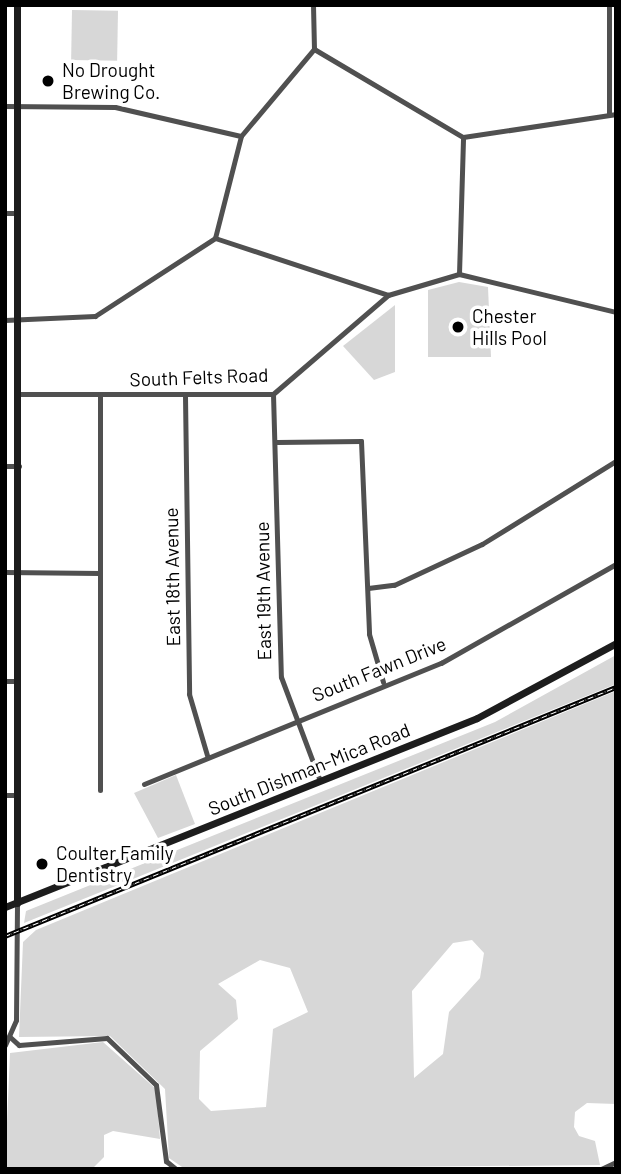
<!DOCTYPE html>
<style>
body{margin:0}
#map{position:relative;width:621px;height:1174px;overflow:hidden;background:#fff;font-family:Barlow,sans-serif}
div>[style]{position:absolute}
.green>*{inset:0;background:#d7d7d7;transform-origin:0 0}
.minor>*{height:5px;margin:-2.5px;padding:0 2.5px;transform-origin:2.5px;border-radius:2.5px;background:#505050}
.secondary>*{height:7px;margin:-3.5px;padding:0 3.5px;transform-origin:3.5px;border-radius:3.5px;background:#1d1d1d}
.rail>*{height:4.5px;margin-top:-2.25px;transform-origin:0;background:repeating-linear-gradient(90deg,#fff 0 5px,#000 0 10px);box-sizing:border-box;border-block:2px solid #000}
.dots>*{width:19px;height:19px;translate:-50% -50%;box-sizing:border-box;border:4px solid #fff;border-radius:50%}
span{translate:-50% -50%;white-space:nowrap;text-align:center;line-height:1.15;-webkit-text-stroke:7px #fff;paint-order:stroke}
.poi-label{font-size:19px;color:#000}
.left{translate:0 -50%;text-align:left}
.street-label{font-size:19px;color:#000}
.frame{position:absolute;inset:0;border:7px solid #000;pointer-events:none}
</style>
<div id="map">
<div class="green">
<div style="left:72px;top:10px;width:46px;height:50px;rotate:1deg"></div>
<div style="clip-path:polygon(459px 282px,488px 287px,491px 357px,428px 357px,428px 290px)"></div>
<div style="clip-path:polygon(395px 305px,395px 372px,374px 380px,343px 346px)"></div>
<div style="clip-path:polygon(616px 655px,616px 684px,24px 923px,26px 911px,495px 722px)"></div>
<div style="clip-path:polygon(evenodd,616px 691px,616px 1104px,587px 1103px,575px 1112px,574px 1127px,579px 1136px,595px 1141px,600px 1165px,185px 1169px,169px 1158px,165px 1089px,110px 1036px,19px 1037px,23px 942px,36px 930px,616px 691px,472px 940px,484px 953px,480px 978px,449px 1012px,443px 1054px,414px 1078px,412px 991px,453px 943px,472px 940px,616px 691px,260px 960px,290px 968px,308px 1012px,273px 1029px,266px 1107px,211px 1111px,199px 1099px,200px 1051px,238px 1019px,236px 1000px,218px 984px,260px 960px)"></div>
<div style="clip-path:polygon(176px 775px,195px 824px,158px 838px,134px 793px)"></div>
<div style="clip-path:polygon(103px 1042px,156px 1089px,160px 1139px,113px 1131px,104px 1135px,104px 1157px,93px 1168px,5px 1169px,10px 1053px)"></div>
</div>
<div class="minor">
<div style="left:313px;top:5px;width:44px;rotate:88.7deg"></div>
<div style="left:609px;top:5px;width:108px;rotate:90deg"></div>
<div style="left:314px;top:49px;width:173px;rotate:30.6deg"></div>
<div style="left:463px;top:137px;width:155px;rotate:-8.5deg"></div>
<div style="left:5px;top:106px;width:110px;rotate:0.5deg"></div>
<div style="left:115px;top:107px;width:129px;rotate:13deg"></div>
<div style="left:5px;top:213px;width:12px"></div>
<div style="left:215px;top:238px;width:105px;rotate:-75.7deg"></div>
<div style="left:241px;top:136px;width:114px;rotate:-50deg"></div>
<div style="left:459px;top:274px;width:137px;rotate:-88.3deg"></div>
<div style="left:5px;top:320px;width:90px;rotate:-2.5deg"></div>
<div style="left:95px;top:316px;width:143px;rotate:-33deg"></div>
<div style="left:215px;top:238px;width:182px;rotate:18.2deg"></div>
<div style="left:388px;top:295px;width:74px;rotate:-16.5deg"></div>
<div style="left:459px;top:274px;width:162px;rotate:13.6deg"></div>
<div style="left:19px;top:394px;width:254px"></div>
<div style="left:273px;top:394px;width:152px;rotate:-40.7deg"></div>
<div style="left:273px;top:394px;width:283px;rotate:88.4deg"></div>
<div style="left:281px;top:677px;width:111px;rotate:69.4deg"></div>
<div style="left:185px;top:396px;width:298px;rotate:89.2deg"></div>
<div style="left:189px;top:694px;width:64px;rotate:73.6deg"></div>
<div style="left:277px;top:442px;width:84px;rotate:-0.7deg"></div>
<div style="left:361px;top:441px;width:193px;rotate:87.6deg"></div>
<div style="left:369px;top:634px;width:50px;rotate:73.7deg"></div>
<div style="left:5px;top:466px;width:14px"></div>
<div style="left:5px;top:572px;width:95px;rotate:0.6deg"></div>
<div style="left:368px;top:588px;width:26px;rotate:-7deg"></div>
<div style="left:394px;top:585px;width:97px;rotate:-25deg"></div>
<div style="left:482px;top:544px;width:158px;rotate:-31.8deg"></div>
<div style="left:5px;top:681px;width:11px"></div>
<div style="left:144px;top:784px;width:321px;rotate:-22.2deg"></div>
<div style="left:441px;top:663px;width:201px;rotate:-29.5deg"></div>
<div style="left:100px;top:790px;width:395px;rotate:-90deg"></div>
<div style="left:5px;top:795px;width:12px"></div>
<div style="left:10px;top:1037px;width:12px;rotate:42deg"></div>
<div style="left:19px;top:1045px;width:88px;rotate:-4.5deg"></div>
<div style="left:107px;top:1038px;width:68px;rotate:43.8deg"></div>
<div style="left:156px;top:1085px;width:77px;rotate:82.5deg"></div>
<div style="left:166px;top:1161px;width:13px;rotate:39deg"></div>
<div style="left:5px;top:1045px;width:27px;rotate:-66deg"></div>
<div style="left:16px;top:1020px;width:117px;rotate:-89.5deg"></div>
<div style="left:601px;top:1169px;width:17px;rotate:-25deg"></div>
</div>
<div class="secondary">
<div style="left:17px;top:903px;width:898px;rotate:-90deg"></div>
<div style="left:5px;top:907px;width:508px;rotate:-21.82deg"></div>
<div style="left:477px;top:718px;width:158px;rotate:-28.3deg"></div>
</div>
<div class="rail">
<div style="left:5px;top:936px;width:660px;rotate:-22.17deg"></div>
</div>
<div class="dots">
<div style="left:48px;top:81px;background:#000"></div>
<div style="left:458px;top:327px;background:#000"></div>
<div style="left:42px;top:864px;background:#000"></div>
</div>
<div class="poi-label">
<span class="left" style="left:62px;top:81px">No Drought<br>Brewing Co.</span>
<span class="left" style="left:472px;top:327px">Chester<br>Hills Pool</span>
<span class="left" style="left:56px;top:864px">Coulter Family<br>Dentistry</span>
</div>
<div class="street-label">
<span style="left:199px;top:377px;rotate:-2deg">South Felts Road</span>
<span style="left:172px;top:577px;rotate:-91deg">East 18th Avenue</span>
<span style="left:263px;top:591px;rotate:-91deg">East 19th Avenue</span>
<span style="left:379px;top:669px;rotate:-22deg">South Fawn Drive</span>
<span style="left:309px;top:769px;rotate:-22deg">South Dishman-Mica Road</span>
</div>
<div class="frame"></div>
</div>
